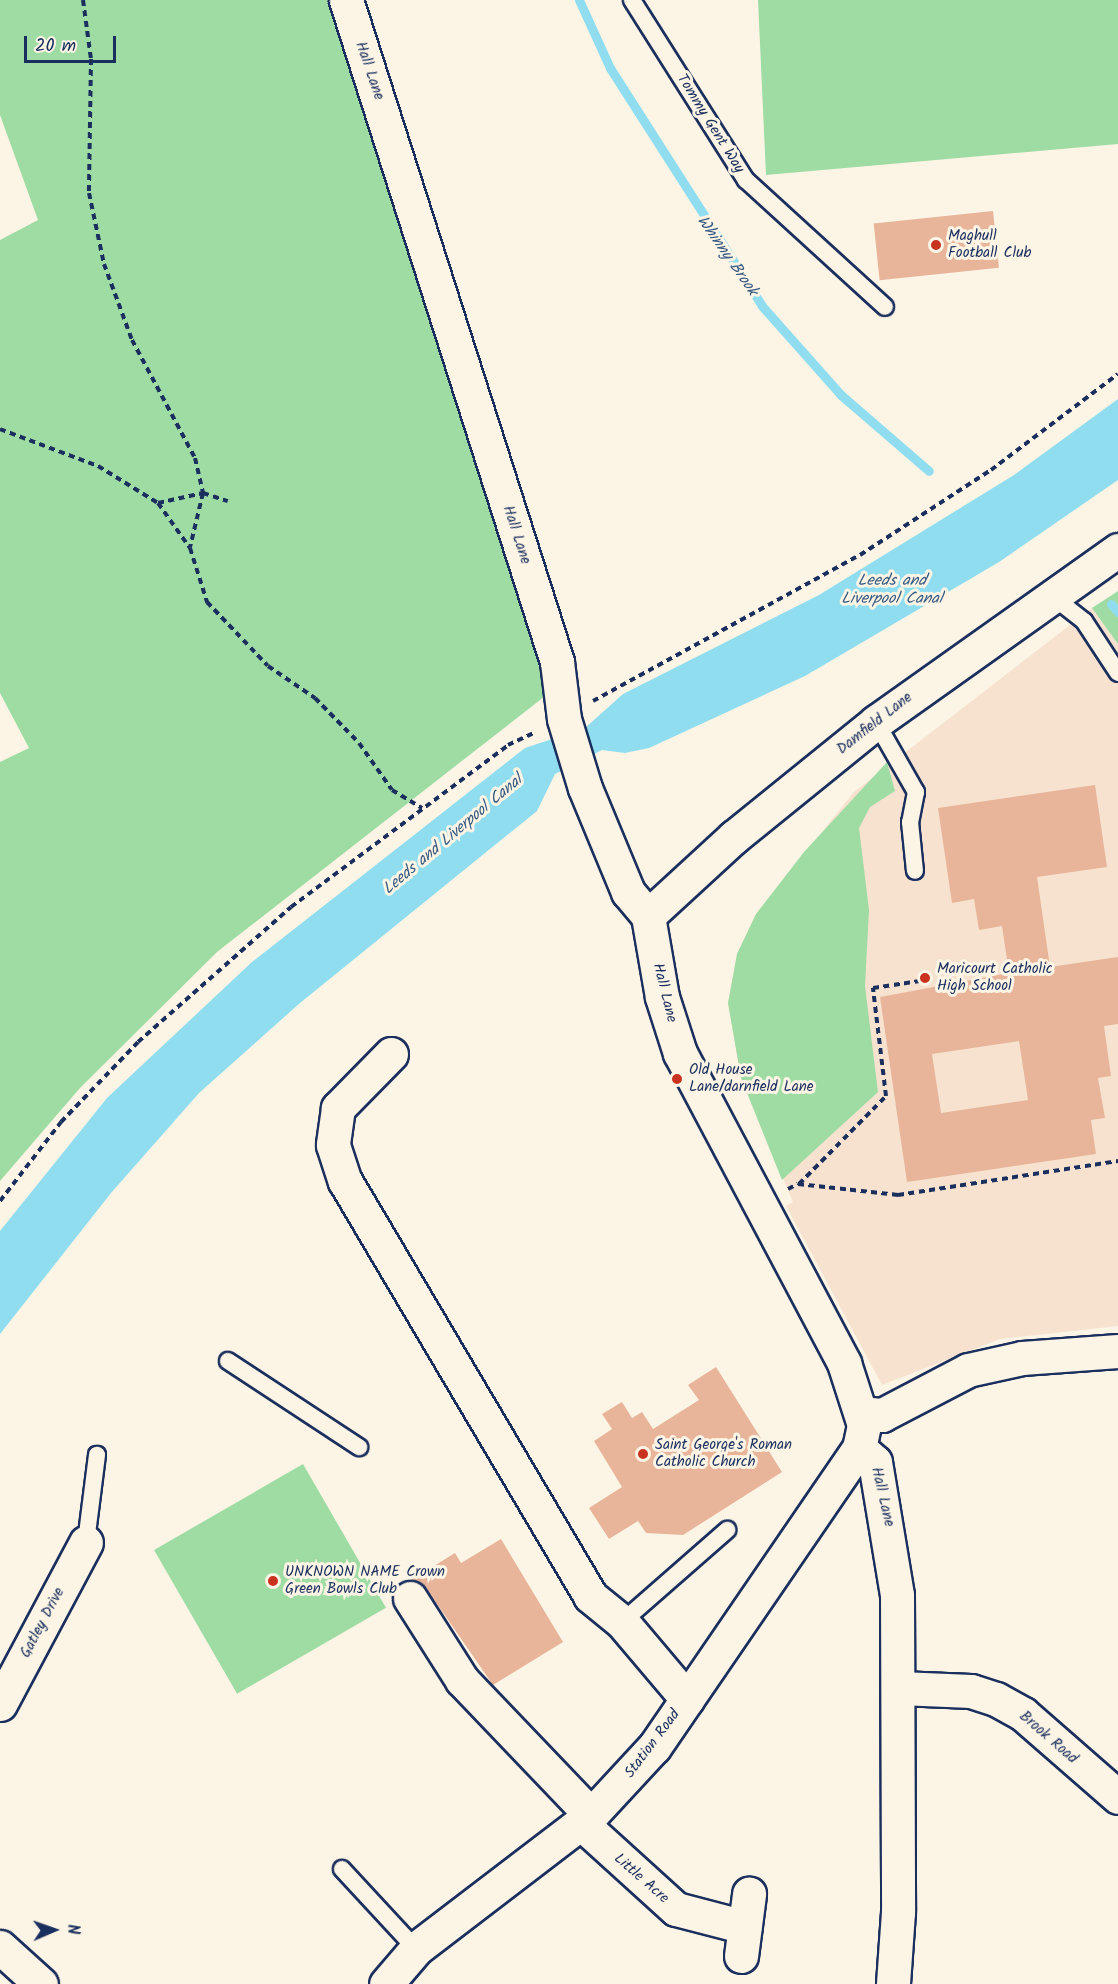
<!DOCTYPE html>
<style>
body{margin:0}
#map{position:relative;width:1118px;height:1984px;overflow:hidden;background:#fcf5e5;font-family:Kalam,sans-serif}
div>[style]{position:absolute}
.built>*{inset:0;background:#f6e2ce}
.green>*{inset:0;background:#9fdca4;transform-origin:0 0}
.water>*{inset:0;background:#90ddf0}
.stream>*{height:9px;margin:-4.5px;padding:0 4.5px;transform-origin:4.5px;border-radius:4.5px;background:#90ddf0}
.building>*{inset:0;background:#e8b59a;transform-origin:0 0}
.path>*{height:4px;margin-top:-2px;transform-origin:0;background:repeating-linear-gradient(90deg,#1b2f5e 0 6px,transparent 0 10.5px)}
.roads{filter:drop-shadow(2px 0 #1b2f5e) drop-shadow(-2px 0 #1b2f5e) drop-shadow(0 2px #1b2f5e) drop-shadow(0 -2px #1b2f5e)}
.lane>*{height:16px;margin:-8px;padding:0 8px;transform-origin:8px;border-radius:8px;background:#fcf5e5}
.street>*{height:33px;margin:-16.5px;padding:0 16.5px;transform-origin:16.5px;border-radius:16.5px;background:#fcf5e5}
.secondary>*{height:33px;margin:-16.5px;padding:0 16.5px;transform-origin:16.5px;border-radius:16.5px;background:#fcf5e5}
.dots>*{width:16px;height:16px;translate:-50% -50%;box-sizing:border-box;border:3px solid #fcf5e5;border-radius:50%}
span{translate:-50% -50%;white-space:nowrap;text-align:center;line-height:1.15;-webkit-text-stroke:6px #fcf5e5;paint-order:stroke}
.street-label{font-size:15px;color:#1b2f5e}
.poi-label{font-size:15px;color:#1b2f5e}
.left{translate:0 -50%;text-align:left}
.water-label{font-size:16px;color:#385a82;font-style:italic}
.north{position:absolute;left:24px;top:1900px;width:60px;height:60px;-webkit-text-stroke:4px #fcf5e5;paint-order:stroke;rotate:88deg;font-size:16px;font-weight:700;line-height:24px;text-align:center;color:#1b2f5e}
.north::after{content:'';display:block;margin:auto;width:21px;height:27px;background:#1b2f5e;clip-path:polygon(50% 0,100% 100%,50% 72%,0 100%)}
.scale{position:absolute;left:24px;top:36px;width:92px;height:27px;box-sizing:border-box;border:3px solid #1b2f5e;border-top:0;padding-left:8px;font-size:18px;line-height:21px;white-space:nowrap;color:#1b2f5e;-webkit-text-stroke:4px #fcf5e5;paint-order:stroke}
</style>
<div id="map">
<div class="built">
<div style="clip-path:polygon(1092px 608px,1118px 644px,1118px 1326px,1000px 1339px,882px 1385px,786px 1206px,793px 1202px,741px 1078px,728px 1003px,737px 954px,756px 914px,854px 792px)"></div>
</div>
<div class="green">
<div style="clip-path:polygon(0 0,331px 0,549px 693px,217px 952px,80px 1088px,0 1181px,0 762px,29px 748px,0 693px,0 240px,38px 220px,0 115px)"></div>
<div style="clip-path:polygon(758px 0,1118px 0,1118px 144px,766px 175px)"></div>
<div style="clip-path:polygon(1118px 591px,1118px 644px,1092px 608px)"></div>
<div style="clip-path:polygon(887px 762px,895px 791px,870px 807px,859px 828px,869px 910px,865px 986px,878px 1092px,782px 1180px,741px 1078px,728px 1003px,737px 954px,756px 914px,804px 852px)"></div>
<div style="left:303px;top:1464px;width:166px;height:172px;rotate:60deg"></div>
</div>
<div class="water">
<div style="clip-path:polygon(1118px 399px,1118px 480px,999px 562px,805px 676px,649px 748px,625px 753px,602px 750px,555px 774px,537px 811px,300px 1003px,199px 1093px,111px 1193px,0 1334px,0 1231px,107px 1098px,252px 962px,525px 748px,585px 728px,623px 694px,819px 595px,1014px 475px)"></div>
</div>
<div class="stream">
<div style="left:579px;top:0;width:75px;rotate:65.5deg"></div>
<div style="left:610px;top:68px;width:282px;rotate:57.4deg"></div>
<div style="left:762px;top:306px;width:119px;rotate:48.4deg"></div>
<div style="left:841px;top:395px;width:116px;rotate:40.8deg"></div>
<div style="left:1111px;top:604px;width:11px;rotate:49deg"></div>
</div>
<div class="building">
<div style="left:993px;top:211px;width:57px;height:120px;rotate:84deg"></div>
<div style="clip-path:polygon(evenodd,1095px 785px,1107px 867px,1037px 877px,1050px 967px,1118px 957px,1118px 1024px,1104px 1026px,1111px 1076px,1098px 1078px,1105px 1118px,1091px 1120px,1096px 1154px,907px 1182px,880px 997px,1009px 973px,1002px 926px,979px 930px,974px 899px,952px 903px,938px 808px,1095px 785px,1019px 1041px,1028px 1100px,941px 1113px,932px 1054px,1019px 1041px)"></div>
<div style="clip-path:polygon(716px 1367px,782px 1472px,683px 1535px,646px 1533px,638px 1521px,609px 1539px,589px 1508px,622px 1487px,594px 1441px,612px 1429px,602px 1414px,622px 1402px,632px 1418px,642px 1412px,653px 1429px,699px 1400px,688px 1385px)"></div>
<div style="clip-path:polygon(501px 1539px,563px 1642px,493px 1685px,426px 1588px,411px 1580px,455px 1553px,461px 1563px)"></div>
</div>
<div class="path">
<div style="left:83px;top:0;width:60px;rotate:82.3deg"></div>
<div style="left:91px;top:59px;width:134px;rotate:90.9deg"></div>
<div style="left:89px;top:193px;width:73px;rotate:78.1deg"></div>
<div style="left:104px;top:264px;width:81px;rotate:69.8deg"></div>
<div style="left:132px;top:340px;width:134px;rotate:61.9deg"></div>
<div style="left:195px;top:458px;width:36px;rotate:77deg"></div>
<div style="left:203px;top:493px;width:56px;rotate:103.5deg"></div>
<div style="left:0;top:429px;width:105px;rotate:20.7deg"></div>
<div style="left:98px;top:466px;width:70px;rotate:31.7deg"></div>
<div style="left:158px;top:503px;width:55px;rotate:54.6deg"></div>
<div style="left:190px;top:548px;width:57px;rotate:72.5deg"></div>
<div style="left:207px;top:602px;width:88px;rotate:46.4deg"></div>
<div style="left:268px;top:666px;width:57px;rotate:34.2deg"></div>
<div style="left:315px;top:698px;width:63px;rotate:45.6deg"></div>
<div style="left:359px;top:743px;width:57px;rotate:54.9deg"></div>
<div style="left:392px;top:790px;width:35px;rotate:31deg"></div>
<div style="left:158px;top:503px;width:46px;rotate:-12.5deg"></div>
<div style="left:203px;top:493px;width:26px;rotate:18deg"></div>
<div style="left:593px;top:701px;width:304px;rotate:-28.7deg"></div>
<div style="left:860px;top:555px;width:156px;rotate:-33deg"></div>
<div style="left:991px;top:470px;width:159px;rotate:-37.1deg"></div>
<div style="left:799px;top:1184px;width:124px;rotate:-45.3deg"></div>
<div style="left:886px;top:1096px;width:109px;rotate:-96.9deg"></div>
<div style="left:873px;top:988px;width:54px;rotate:-8.6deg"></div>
<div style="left:788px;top:1189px;width:11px;rotate:-27deg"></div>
<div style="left:798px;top:1184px;width:101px;rotate:6.3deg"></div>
<div style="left:898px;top:1195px;width:223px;rotate:-8.8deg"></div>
<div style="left:0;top:1201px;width:100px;rotate:-52.3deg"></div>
<div style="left:61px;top:1122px;width:111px;rotate:-46.1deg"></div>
<div style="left:138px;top:1042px;width:204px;rotate:-41.4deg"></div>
<div style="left:291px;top:907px;width:271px;rotate:-36.7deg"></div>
<div style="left:508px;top:745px;width:31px;rotate:-25deg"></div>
</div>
<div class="roads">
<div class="lane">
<div style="left:632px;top:0;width:213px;rotate:57.7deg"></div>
<div style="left:746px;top:180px;width:188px;rotate:42.4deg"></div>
<div style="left:1052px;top:596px;width:41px;rotate:38deg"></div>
<div style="left:1084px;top:621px;width:62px;rotate:56.8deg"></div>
<div style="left:876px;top:722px;width:81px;rotate:60.3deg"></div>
<div style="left:916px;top:792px;width:31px;rotate:101deg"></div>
<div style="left:910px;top:822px;width:49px;rotate:84.2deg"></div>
<div style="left:228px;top:1361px;width:157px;rotate:33.3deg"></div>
<div style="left:86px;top:1542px;width:88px;rotate:-82.8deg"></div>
<div style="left:622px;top:1622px;width:140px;rotate:-41.2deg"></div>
<div style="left:342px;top:1869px;width:109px;rotate:47.2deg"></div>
</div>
<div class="street">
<div style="left:648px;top:916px;width:117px;rotate:-42.6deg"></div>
<div style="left:734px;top:837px;width:183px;rotate:-39deg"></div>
<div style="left:876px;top:722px;width:297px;rotate:-35.4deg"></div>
<div style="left:391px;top:1054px;width:76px;rotate:134.5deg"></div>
<div style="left:338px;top:1108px;width:37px;rotate:98deg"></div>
<div style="left:333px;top:1145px;width:38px;rotate:72deg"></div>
<div style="left:345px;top:1181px;width:482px;rotate:59.4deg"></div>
<div style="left:590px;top:1596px;width:41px;rotate:39.1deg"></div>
<div style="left:622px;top:1622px;width:101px;rotate:49.8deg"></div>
<div style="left:862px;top:1413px;width:20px;rotate:6deg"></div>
<div style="left:882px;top:1415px;width:97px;rotate:-27.6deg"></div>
<div style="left:968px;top:1370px;width:55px;rotate:-12.5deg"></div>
<div style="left:1022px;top:1358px;width:96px;rotate:-4.2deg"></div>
<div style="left:410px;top:1598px;width:97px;rotate:57.6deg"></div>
<div style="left:462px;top:1680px;width:187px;rotate:46.3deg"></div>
<div style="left:899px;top:1688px;width:72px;rotate:2.4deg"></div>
<div style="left:971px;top:1691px;width:26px;rotate:18deg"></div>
<div style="left:996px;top:1699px;width:31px;rotate:29deg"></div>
<div style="left:1023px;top:1714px;width:126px;rotate:41.1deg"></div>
<div style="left:0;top:1704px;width:183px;rotate:-62deg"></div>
<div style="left:581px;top:1823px;width:128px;rotate:42.2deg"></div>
<div style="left:676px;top:1909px;width:71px;rotate:14.6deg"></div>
<div style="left:0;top:1947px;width:55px;rotate:42.1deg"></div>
<div style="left:741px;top:1956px;width:63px;rotate:-82.6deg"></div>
</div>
<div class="secondary">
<div style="left:346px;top:0;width:695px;rotate:72.32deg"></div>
<div style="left:557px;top:662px;width:57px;rotate:83deg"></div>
<div style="left:564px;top:719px;width:72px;rotate:73.1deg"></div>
<div style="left:585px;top:788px;width:113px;rotate:67.5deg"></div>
<div style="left:628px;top:892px;width:31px;rotate:50deg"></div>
<div style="left:648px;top:916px;width:82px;rotate:80.2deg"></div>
<div style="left:662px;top:997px;width:59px;rotate:72.2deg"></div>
<div style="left:680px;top:1053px;width:351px;rotate:62.1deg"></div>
<div style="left:844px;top:1363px;width:65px;rotate:72.1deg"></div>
<div style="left:864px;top:1425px;width:24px;rotate:102deg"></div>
<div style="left:859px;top:1448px;width:363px;rotate:124.4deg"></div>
<div style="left:654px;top:1747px;width:93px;rotate:132.8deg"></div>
<div style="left:591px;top:1815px;width:220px;rotate:142.6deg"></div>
<div style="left:416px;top:1949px;width:46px;rotate:130.6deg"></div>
<div style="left:859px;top:1448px;width:21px;rotate:41deg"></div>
<div style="left:875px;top:1462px;width:135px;rotate:80.6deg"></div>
<div style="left:897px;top:1595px;width:317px;rotate:89.8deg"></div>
<div style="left:898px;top:1912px;width:72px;rotate:94deg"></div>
</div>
</div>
<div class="dots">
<div style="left:936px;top:245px;background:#c8321e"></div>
<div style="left:925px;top:978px;background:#c8321e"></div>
<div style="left:677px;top:1079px;background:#c8321e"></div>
<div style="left:643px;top:1454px;background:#c8321e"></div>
<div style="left:273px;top:1581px;background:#c8321e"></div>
</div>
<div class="street-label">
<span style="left:369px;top:71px;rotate:71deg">Hall Lane</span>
<span style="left:710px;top:124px;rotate:58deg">Tommy Gent Way</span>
<span style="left:516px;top:535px;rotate:72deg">Hall Lane</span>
<span style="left:875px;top:724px;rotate:-38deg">Damfield Lane</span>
<span style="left:664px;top:993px;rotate:76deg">Hall Lane</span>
<span style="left:882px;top:1497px;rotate:77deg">Hall Lane</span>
<span style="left:43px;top:1623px;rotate:-62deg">Gatley Drive</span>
<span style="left:1048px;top:1738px;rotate:41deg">Brook Road</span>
<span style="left:653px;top:1744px;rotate:-53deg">Station Road</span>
<span style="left:641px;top:1879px;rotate:41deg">Little Acre</span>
</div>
<div class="poi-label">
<span class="left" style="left:948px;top:245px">Maghull<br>Football Club</span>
<span class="left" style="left:937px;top:978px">Maricourt Catholic<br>High School</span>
<span class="left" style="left:689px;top:1079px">Old House<br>Lane/darnfield Lane</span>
<span class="left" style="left:655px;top:1454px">Saint George's Roman<br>Catholic Church</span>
<span class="left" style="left:285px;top:1581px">UNKNOWN NAME Crown<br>Green Bowls Club</span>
</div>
<div class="water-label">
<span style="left:727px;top:256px;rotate:55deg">Whinny Brook</span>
<span style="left:892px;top:590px">Leeds and<br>Liverpool Canal</span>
<span style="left:453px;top:835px;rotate:-40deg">Leeds and Liverpool Canal</span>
</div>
<div class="north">N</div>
<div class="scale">20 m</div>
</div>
